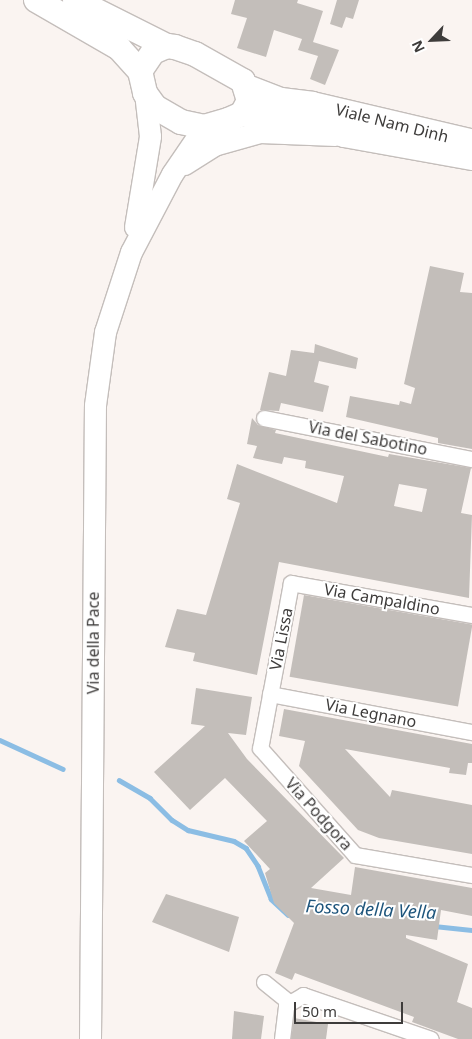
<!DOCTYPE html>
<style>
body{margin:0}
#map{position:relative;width:472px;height:1039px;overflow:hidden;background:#faf4f1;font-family:"Noto Sans",sans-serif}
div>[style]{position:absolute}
.stream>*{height:4.5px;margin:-2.25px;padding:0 2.25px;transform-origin:2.25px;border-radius:2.25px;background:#8bbde4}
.building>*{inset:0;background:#c3beba;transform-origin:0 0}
.roads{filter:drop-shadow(1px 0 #c4bebb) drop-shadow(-1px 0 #c4bebb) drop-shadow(0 1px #c4bebb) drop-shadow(0 -1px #c4bebb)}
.minor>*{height:15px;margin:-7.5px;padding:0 7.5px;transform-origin:7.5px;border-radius:7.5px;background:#fff}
.secondary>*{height:21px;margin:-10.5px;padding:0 10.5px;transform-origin:10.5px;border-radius:10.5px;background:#fff}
.primary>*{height:24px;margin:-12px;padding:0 12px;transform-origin:12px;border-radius:12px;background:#fff}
span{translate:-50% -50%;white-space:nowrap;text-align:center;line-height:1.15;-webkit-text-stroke:4px #fff;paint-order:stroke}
.street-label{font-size:16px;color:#3e3c3b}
.water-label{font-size:18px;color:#1e557c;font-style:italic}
.north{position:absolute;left:407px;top:15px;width:50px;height:50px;-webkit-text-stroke:4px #fff;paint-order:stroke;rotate:245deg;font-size:14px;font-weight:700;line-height:20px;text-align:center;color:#3e3c3b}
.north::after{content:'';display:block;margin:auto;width:18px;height:22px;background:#3e3c3b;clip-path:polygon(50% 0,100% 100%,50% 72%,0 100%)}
.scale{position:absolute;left:294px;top:1002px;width:109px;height:22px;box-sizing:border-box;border:2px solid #3e3c3b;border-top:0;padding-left:6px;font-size:15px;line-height:18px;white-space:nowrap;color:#3e3c3b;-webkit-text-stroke:4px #fff;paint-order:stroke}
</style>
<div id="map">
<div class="stream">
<div style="left:0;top:740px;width:69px;rotate:24.7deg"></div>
<div style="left:119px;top:780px;width:36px;rotate:30deg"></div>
<div style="left:150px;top:798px;width:31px;rotate:45deg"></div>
<div style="left:172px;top:820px;width:19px;rotate:32deg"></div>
<div style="left:188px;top:830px;width:47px;rotate:13.4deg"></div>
<div style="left:234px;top:841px;width:14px;rotate:30deg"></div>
<div style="left:246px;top:848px;width:22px;rotate:56deg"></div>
<div style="left:258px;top:866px;width:35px;rotate:68deg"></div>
<div style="left:271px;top:899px;width:23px;rotate:43deg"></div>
<div style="left:434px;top:926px;width:38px;rotate:6deg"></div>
</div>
<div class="building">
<div style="clip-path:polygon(235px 0,298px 0,297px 3px,323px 11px,313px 42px,339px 50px,325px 85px,310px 79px,318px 56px,298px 50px,302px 39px,274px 30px,266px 57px,237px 48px,247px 18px,231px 14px)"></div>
<div style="clip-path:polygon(337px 0,359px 0,353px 19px,346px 17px,342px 28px,330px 24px)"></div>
<div style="clip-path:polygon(430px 266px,464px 273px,460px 292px,472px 293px,472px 449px,438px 443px,438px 438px,346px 417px,350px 396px,399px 405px,400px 401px,411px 404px,415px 388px,404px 384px)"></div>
<div style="clip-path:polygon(315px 344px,358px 358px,356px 369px,319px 361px,314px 382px,329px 386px,323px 412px,281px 403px,279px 411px,260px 410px,269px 372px,286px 376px,291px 350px,314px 353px)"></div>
<div style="clip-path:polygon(evenodd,252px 418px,258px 425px,276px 430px,275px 433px,388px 457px,389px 454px,471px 468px,461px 513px,472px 515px,469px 598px,279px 562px,257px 675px,193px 661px,195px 653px,165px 647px,177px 609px,206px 615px,240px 503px,227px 499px,237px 464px,337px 503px,344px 476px,305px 468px,306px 461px,284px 457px,282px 464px,253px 458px,257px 446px,247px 444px,252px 418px,399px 484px,427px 489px,422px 512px,394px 506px,399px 484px)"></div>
<div style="left:304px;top:595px;width:171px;height:83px;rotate:10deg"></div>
<div style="clip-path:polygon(196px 688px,252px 697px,246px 735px,228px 733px,247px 759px,344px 858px,311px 888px,351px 895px,355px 867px,472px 888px,472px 916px,441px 910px,437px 940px,406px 935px,406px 938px,468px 964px,457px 1002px,472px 1008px,472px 1039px,458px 1039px,412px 1022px,414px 1017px,295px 973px,292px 980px,275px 973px,294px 923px,274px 903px,265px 873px,270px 869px,244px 841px,267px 821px,225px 778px,190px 810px,154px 772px,205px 726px,191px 724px)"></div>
<div style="clip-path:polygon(284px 709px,472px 744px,472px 763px,468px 763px,466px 775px,449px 773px,450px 768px,345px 749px,390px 797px,392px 790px,472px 805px,472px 854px,379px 838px,358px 830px,299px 766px,305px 741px,279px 736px)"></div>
<div style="clip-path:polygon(166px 894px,239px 917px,229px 952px,152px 922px)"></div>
<div style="clip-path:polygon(234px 1011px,264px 1016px,261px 1039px,232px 1039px)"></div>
<div style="clip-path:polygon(294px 1018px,328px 1024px,326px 1039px,291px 1039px)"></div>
</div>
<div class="roads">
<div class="minor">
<div style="left:264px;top:418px;width:212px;rotate:11.2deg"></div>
<div style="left:472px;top:615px;width:184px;rotate:-170deg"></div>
<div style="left:291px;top:583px;width:168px;rotate:100.6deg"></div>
<div style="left:260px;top:748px;width:143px;rotate:48.4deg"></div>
<div style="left:355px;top:855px;width:119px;rotate:9.7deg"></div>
<div style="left:270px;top:694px;width:206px;rotate:10.7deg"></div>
<div style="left:264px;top:982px;width:33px;rotate:39deg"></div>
<div style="left:282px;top:1039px;width:34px;rotate:-83deg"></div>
<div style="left:286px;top:1005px;width:20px;rotate:-30deg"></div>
<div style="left:303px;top:995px;width:135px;rotate:19deg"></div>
</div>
<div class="secondary">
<div style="left:184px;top:164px;width:36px;rotate:-32deg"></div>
<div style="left:214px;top:145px;width:48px;rotate:-15.8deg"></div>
<div style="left:260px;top:132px;width:75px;rotate:2.3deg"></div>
<div style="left:135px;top:227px;width:92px;rotate:-80.6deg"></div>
<div style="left:150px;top:136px;width:43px;rotate:-96.6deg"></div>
<div style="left:90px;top:1039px;width:634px;rotate:-89.55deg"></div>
<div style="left:95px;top:405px;width:74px;rotate:-82.2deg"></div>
<div style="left:105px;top:332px;width:84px;rotate:-72deg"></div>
<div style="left:131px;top:252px;width:88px;rotate:-62.3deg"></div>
<div style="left:172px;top:174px;width:57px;rotate:-55.8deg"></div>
</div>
<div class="primary">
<div style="left:36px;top:0;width:96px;rotate:30deg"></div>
<div style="left:119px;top:48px;width:31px;rotate:48deg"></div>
<div style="left:140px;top:71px;width:23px;rotate:77deg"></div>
<div style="left:145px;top:93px;width:17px;rotate:54deg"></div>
<div style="left:155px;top:107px;width:30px;rotate:30deg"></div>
<div style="left:181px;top:122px;width:24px;rotate:12deg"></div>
<div style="left:204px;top:127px;width:25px;rotate:-16deg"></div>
<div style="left:228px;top:120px;width:15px;rotate:-23deg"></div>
<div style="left:242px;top:114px;width:15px;rotate:-62deg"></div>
<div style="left:249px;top:101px;width:21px;rotate:-107deg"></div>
<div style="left:243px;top:81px;width:55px;rotate:-150.6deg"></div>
<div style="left:195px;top:54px;width:21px;rotate:-161deg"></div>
<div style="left:175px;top:47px;width:8px;rotate:-173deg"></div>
<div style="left:167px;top:46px;width:15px;rotate:157deg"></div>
<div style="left:153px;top:52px;width:23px;rotate:124deg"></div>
<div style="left:75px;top:0;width:103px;rotate:26.6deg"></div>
<div style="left:247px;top:87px;width:36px;rotate:21deg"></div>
<div style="left:281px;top:100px;width:31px;rotate:7deg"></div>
<div style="left:312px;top:104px;width:162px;rotate:13.2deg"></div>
<div style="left:242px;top:114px;width:64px;rotate:4.5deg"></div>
<div style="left:306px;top:119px;width:41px;rotate:22.8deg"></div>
<div style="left:344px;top:135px;width:130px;rotate:10.2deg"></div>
</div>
</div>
<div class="street-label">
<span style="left:392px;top:123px;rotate:14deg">Viale Nam Dinh</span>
<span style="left:368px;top:438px;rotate:11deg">Via del Sabotino</span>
<span style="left:382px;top:599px;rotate:10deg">Via Campaldino</span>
<span style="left:281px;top:639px;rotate:-79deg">Via Lissa</span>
<span style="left:93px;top:643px;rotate:-90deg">Via della Pace</span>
<span style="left:371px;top:713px;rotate:11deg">Via Legnano</span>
<span style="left:319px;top:814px;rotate:48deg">Via Podgora</span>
</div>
<div class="water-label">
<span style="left:371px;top:909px;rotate:3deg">Fosso della Vella</span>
</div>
<div class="north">N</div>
<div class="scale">50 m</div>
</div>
